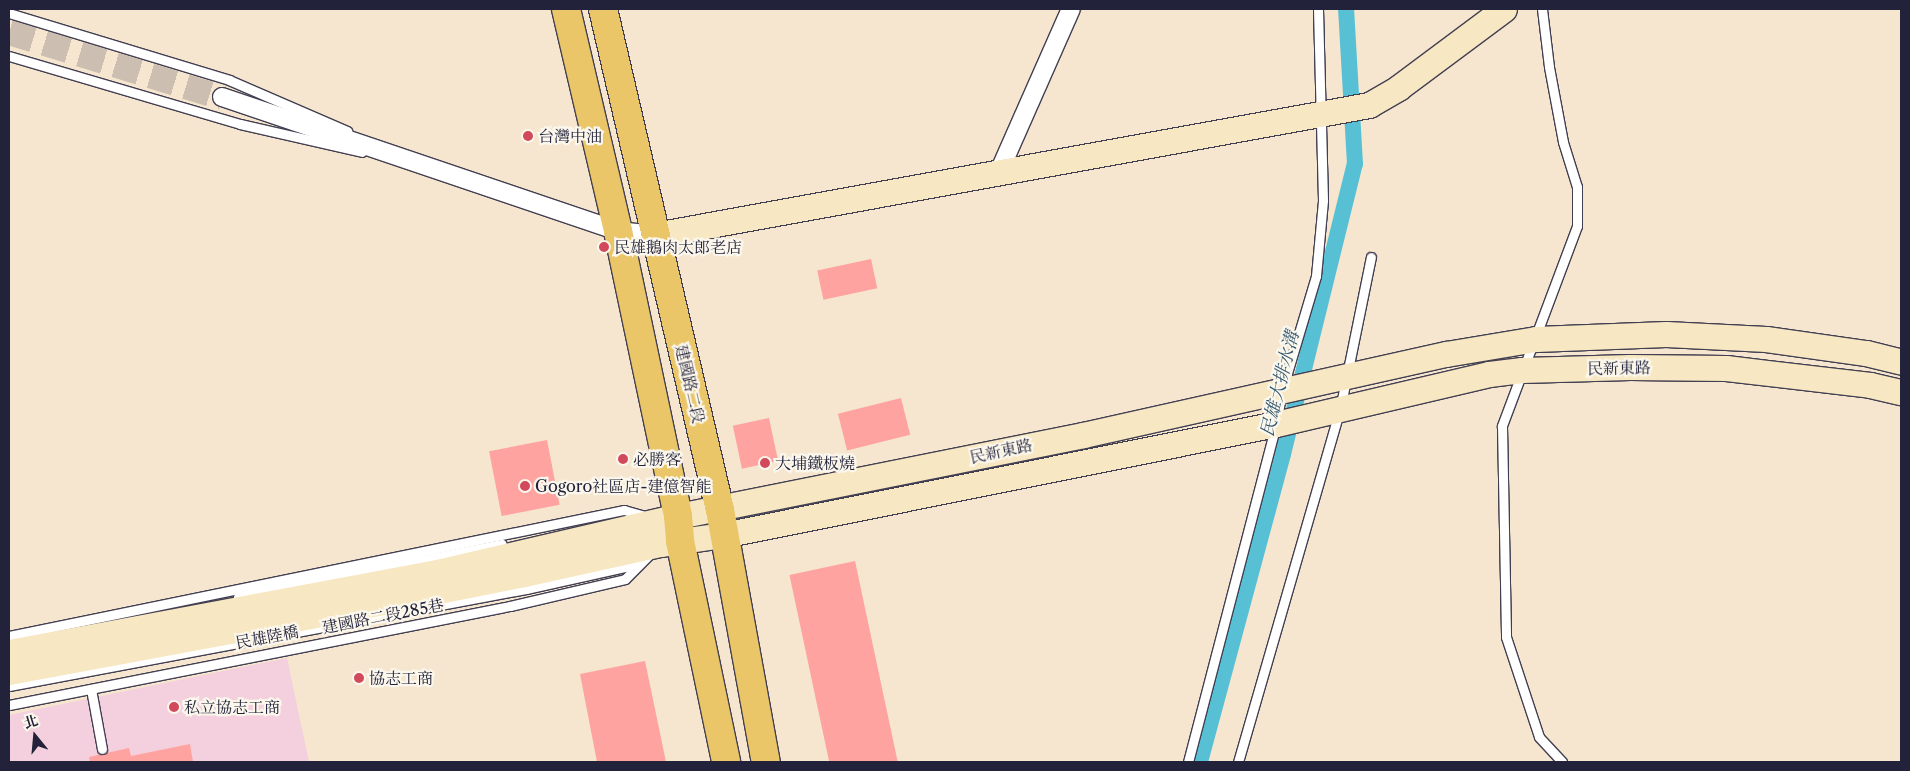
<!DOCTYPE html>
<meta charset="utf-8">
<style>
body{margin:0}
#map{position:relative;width:1910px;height:771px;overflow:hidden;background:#f6e6cf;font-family:"Libre Caslon Text","Noto Serif TC",serif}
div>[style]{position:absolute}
.built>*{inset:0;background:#f4cfdd}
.canal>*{height:16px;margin:-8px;padding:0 8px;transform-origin:8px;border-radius:8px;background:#57c0d4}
.building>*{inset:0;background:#fea39f;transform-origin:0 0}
.secondary-tunnel>*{height:25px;margin-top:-12.5px;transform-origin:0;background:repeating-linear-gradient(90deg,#ccbfb1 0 25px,transparent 0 37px)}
.roads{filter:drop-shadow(1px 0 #423f51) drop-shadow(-1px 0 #423f51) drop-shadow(0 1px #423f51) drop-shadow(0 -1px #423f51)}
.lane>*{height:9px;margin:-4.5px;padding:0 4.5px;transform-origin:4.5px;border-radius:4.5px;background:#fff}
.street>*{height:18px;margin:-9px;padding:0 9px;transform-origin:9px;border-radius:9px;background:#fff}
.secondary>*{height:25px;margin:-12.5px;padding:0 12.5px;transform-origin:12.5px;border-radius:12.5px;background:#f7e8c3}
.primary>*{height:28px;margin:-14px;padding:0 14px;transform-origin:14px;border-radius:14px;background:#eac669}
.dots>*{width:14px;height:14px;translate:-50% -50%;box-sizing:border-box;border:2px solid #fbf7ec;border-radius:50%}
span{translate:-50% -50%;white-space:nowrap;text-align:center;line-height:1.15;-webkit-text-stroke:4.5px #fbf7ec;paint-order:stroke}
.poi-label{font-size:16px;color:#22223b}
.left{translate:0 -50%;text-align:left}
.street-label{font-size:16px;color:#22223b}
.water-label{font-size:18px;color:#355971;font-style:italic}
.frame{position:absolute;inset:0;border:10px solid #22223b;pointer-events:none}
.north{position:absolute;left:10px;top:711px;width:50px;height:50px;-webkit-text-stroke:4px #fbf7ec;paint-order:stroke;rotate:343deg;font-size:14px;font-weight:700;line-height:20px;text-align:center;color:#22223b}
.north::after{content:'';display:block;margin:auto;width:18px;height:22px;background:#22223b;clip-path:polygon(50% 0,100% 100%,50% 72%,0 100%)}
</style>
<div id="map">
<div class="built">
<div style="clip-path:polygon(287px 658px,309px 762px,9px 762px,9px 715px)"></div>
</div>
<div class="canal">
<div style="left:1200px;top:762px;width:319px;rotate:-74.9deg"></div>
<div style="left:1283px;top:454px;width:299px;rotate:-76.1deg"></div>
<div style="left:1355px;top:164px;width:155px;rotate:-93.3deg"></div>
</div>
<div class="building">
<div style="left:871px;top:259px;width:30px;height:55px;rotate:78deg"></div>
<div style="left:901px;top:398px;width:38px;height:65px;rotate:76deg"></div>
<div style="left:769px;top:418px;width:44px;height:37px;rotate:78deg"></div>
<div style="left:547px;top:440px;width:66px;height:59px;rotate:79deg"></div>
<div style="left:855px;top:561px;width:206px;height:67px;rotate:78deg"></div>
<div style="clip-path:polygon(645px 661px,666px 762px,597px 762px,580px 674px)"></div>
<div style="clip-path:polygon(190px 744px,193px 762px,90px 762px,89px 757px,129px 748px,131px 756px)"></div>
</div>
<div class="secondary-tunnel">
<div style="left:9px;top:32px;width:223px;rotate:17deg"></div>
</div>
<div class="roads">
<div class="lane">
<div style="left:1542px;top:9px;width:58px;rotate:83.1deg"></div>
<div style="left:1549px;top:67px;width:76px;rotate:79.4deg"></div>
<div style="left:1563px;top:142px;width:47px;rotate:72.7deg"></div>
<div style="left:1577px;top:187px;width:39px;rotate:90deg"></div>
<div style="left:1577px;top:226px;width:214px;rotate:110.6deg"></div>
<div style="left:1502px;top:426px;width:211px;rotate:88.9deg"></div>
<div style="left:1506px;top:637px;width:105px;rotate:71.7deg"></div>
<div style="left:1539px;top:737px;width:34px;rotate:47deg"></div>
<div style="left:9px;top:13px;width:230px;rotate:16.9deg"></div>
<div style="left:229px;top:80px;width:129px;rotate:23.4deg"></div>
<div style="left:9px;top:56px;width:241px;rotate:16.4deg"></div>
<div style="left:240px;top:124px;width:125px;rotate:12.9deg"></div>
<div style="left:238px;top:597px;width:269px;rotate:-11.4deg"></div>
<div style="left:9px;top:636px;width:628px;rotate:-11.58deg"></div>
<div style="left:624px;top:510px;width:22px;rotate:16deg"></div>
<div style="left:9px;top:686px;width:526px;rotate:-10.63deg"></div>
<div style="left:526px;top:589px;width:101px;rotate:-12.5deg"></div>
<div style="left:625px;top:567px;width:19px;rotate:-35deg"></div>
<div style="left:91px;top:689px;width:61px;rotate:79.6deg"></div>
<div style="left:9px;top:705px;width:511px;rotate:-11.18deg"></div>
<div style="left:510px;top:606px;width:118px;rotate:-13.2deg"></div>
<div style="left:625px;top:579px;width:38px;rotate:-45deg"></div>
<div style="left:1188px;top:762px;width:349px;rotate:-75.4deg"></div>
<div style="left:1276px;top:424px;width:35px;rotate:-80deg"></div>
<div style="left:1282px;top:390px;width:119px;rotate:-73.4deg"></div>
<div style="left:1316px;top:276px;width:76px;rotate:-84.7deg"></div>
<div style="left:1323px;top:200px;width:191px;rotate:-91.5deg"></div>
<div style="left:1238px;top:762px;width:367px;rotate:-73.9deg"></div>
<div style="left:1340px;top:409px;width:155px;rotate:-78.5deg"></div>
</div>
<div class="street">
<div style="left:222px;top:97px;width:418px;rotate:18.7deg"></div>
<div style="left:618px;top:231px;width:37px;rotate:6deg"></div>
<div style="left:999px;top:172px;width:178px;rotate:-66.2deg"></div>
</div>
<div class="secondary">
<div style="left:655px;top:235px;width:726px;rotate:-10.32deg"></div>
<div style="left:1369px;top:105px;width:34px;rotate:-30deg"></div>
<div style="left:1398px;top:88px;width:132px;rotate:-36.7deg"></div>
<div style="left:9px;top:652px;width:431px;rotate:-10.6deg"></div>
<div style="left:433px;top:573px;width:252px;rotate:-13.1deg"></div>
<div style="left:678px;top:516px;width:413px;rotate:-11.3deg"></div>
<div style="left:1083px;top:435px;width:372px;rotate:-12.6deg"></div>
<div style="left:1446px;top:354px;width:91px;rotate:-9.5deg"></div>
<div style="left:1536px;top:339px;width:130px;rotate:-2.2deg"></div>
<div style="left:1666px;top:334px;width:100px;rotate:2.9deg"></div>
<div style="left:1766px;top:339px;width:101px;rotate:8deg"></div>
<div style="left:1866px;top:353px;width:36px;rotate:14deg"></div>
<div style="left:9px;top:672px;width:340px;rotate:-10.5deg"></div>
<div style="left:343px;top:610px;width:185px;rotate:-11.2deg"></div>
<div style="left:524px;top:574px;width:139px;rotate:-12.4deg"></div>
<div style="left:660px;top:544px;width:64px;rotate:-8.1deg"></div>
<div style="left:723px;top:535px;width:564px;rotate:-11.35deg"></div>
<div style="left:1276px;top:424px;width:219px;rotate:-13.2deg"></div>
<div style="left:1489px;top:374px;width:33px;rotate:-7deg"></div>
<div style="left:1522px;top:370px;width:108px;rotate:-1.6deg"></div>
<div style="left:1630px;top:367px;width:96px;rotate:0.6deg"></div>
<div style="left:1726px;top:368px;width:145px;rotate:6.7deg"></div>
<div style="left:1870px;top:385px;width:32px;rotate:13deg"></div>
</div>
<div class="primary">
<div style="left:566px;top:9px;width:228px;rotate:76.8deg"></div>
<div style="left:618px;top:231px;width:291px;rotate:78.1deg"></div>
<div style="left:678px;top:516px;width:25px;rotate:85deg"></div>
<div style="left:680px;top:541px;width:226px;rotate:78.2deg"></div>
<div style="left:603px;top:9px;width:514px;rotate:76.86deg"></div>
<div style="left:720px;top:510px;width:256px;rotate:79.7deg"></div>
</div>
</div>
<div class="dots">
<div style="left:528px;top:136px;background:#d1495b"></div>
<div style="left:604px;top:247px;background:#d1495b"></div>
<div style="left:623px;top:459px;background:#d1495b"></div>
<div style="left:765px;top:463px;background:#d1495b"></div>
<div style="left:525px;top:486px;background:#d1495b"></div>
<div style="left:359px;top:678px;background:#d1495b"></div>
<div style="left:174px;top:707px;background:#d1495b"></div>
</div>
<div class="poi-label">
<span class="left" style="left:538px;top:136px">台灣中油</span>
<span class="left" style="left:614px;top:247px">民雄鵝肉太郎老店</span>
<span class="left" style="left:633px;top:459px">必勝客</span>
<span class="left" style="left:775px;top:463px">大埔鐵板燒</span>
<span class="left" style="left:535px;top:486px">Gogoro社區店-建億智能</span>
<span class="left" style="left:369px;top:678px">協志工商</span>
<span class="left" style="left:184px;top:707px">私立協志工商</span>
</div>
<div class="street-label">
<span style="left:1619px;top:368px;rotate:-1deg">民新東路</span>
<span style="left:690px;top:384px;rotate:77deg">建國路二段</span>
<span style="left:1001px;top:451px;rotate:-12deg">民新東路</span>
<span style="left:383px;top:616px;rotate:-11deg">建國路二段285巷</span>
<span style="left:267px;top:637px;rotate:-11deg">民雄陸橋</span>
</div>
<div class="water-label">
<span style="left:1280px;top:384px;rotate:-76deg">民雄大排水溝</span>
</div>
<div class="frame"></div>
<div class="north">北</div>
</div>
